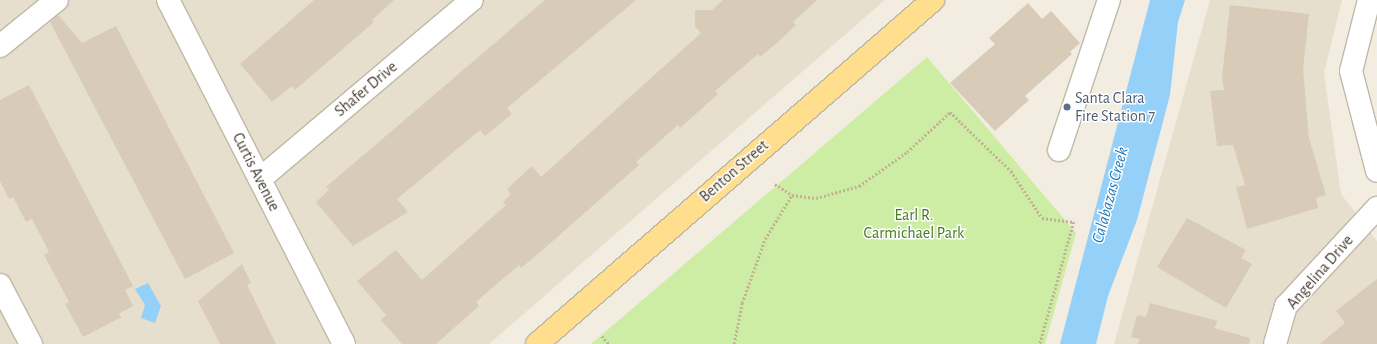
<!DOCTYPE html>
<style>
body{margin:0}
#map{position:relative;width:1377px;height:344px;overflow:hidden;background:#f3ede1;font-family:"Alegreya Sans",sans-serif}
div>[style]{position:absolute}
.residential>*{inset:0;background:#e7dfce}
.green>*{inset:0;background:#cdeca4}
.water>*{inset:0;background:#95d0f8}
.building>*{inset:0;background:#d8cbb8}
.path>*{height:2.5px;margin-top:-1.25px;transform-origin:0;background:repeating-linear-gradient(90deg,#c2b193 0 2px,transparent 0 4px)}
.roads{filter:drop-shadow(1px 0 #c1b8a6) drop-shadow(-1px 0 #c1b8a6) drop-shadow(0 1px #c1b8a6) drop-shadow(0 -1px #c1b8a6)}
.minor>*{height:22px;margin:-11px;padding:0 11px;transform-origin:11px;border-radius:11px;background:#fff}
.major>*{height:22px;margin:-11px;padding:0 11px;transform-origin:11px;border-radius:11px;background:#ffde8e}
.dots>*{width:11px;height:11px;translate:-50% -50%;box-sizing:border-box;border:2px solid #fff;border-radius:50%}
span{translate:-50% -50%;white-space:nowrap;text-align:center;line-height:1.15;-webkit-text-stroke:3px #fff;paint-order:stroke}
.street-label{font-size:16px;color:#443d31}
.service-label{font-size:16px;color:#4e5e75}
.left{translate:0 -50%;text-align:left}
.park-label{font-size:16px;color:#437b1f}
.water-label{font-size:17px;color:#207bba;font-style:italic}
</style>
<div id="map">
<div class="residential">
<div style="clip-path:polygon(0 0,885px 0,489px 344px,0 344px)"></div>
<div style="clip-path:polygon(1210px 0,1342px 0,1324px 73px,1341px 194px,1377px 241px,1377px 344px,1114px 344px)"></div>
</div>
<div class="green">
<div style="clip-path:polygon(927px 57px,1076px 233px,1045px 344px,591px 344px)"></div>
</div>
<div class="water">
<div style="clip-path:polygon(1150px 0,1185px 0,1178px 22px,1170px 95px,1137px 220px,1108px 296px,1096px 344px,1060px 344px)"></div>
<div style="clip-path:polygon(148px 283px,161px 306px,155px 323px,141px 318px,145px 305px,135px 289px)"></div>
</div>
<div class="building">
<div style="clip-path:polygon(314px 0,394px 0,372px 20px,374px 22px,295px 90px,292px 86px,272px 102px,240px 64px)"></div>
<div style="clip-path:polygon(545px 0,636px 0,507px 108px,512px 114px,485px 136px,480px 130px,397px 199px,408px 212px,353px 246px,316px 202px,329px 190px,326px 187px)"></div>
<div style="clip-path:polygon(723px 0,817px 0,793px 22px,796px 25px,777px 43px,760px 57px,758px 54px,715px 91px,718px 94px,680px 128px,678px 125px,636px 162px,639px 165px,538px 254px,521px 268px,519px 265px,476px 302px,479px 306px,436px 344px,402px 344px,381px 320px,386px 315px,357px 281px,396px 250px,422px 280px,506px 205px,503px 202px,511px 194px,507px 189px,532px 166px,541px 177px,701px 33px,695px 26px,695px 10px,712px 10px)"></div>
<div style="clip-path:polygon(1028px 3px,1042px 19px,1051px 11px,1080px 43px,1070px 52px,1072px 54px,1025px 96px,1029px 100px,995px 131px,950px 83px,995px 44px,989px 38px)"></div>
<div style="clip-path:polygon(1230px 5px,1309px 14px,1303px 69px,1309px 138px,1326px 195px,1316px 198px,1318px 208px,1247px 229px,1236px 187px,1245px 185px,1233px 145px,1217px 146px,1210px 91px,1224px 90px,1222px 77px)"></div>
<div style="clip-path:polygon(58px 15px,82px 43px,116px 26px,234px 253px,185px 279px,50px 22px)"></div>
<div style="clip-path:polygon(29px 85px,133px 286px,125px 290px,133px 306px,118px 314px,122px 317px,83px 337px,65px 304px,69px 302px,44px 255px,49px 252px,32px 219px,26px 222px,13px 197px,9px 199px,0 181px,0 100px)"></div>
<div style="clip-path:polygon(1187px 218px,1246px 250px,1241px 258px,1252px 264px,1226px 308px,1157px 267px)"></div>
<div style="clip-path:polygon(242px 264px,251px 283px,247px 285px,276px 344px,220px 344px,198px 301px)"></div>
<div style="clip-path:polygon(1377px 279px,1377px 344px,1320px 344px,1345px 323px,1336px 311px)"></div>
<div style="clip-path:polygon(1150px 303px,1218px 321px,1214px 328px,1250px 338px,1249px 344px,1138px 344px,1140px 339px,1131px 337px,1137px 315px,1146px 317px)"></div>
</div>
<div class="path">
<div style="left:775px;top:184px;width:20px;rotate:33deg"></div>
<div style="left:792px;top:195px;width:24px;rotate:7deg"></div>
<div style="left:816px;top:198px;width:45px;rotate:-15.6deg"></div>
<div style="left:859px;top:186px;width:59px;rotate:-35.3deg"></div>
<div style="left:907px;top:152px;width:59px;rotate:-42.9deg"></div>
<div style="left:950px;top:112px;width:85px;rotate:44deg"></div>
<div style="left:1011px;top:171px;width:56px;rotate:56.6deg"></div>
<div style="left:1042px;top:218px;width:32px;rotate:7deg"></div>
<div style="left:1074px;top:222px;width:127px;rotate:105.6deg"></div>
<div style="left:602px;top:336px;width:11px;rotate:49deg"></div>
<div style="left:734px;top:344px;width:42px;rotate:-79deg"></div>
<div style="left:742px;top:303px;width:68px;rotate:-70.2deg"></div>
<div style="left:765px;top:239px;width:52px;rotate:-58.5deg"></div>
</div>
<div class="roads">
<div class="minor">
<div style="left:168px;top:0;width:386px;rotate:62.9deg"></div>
<div style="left:1369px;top:0;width:73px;rotate:104.2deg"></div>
<div style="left:1351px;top:71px;width:103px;rotate:75.4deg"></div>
<div style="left:0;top:46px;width:73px;rotate:-38.9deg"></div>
<div style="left:1059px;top:150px;width:158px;rotate:-71.6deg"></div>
<div style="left:260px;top:179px;width:277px;rotate:-40.2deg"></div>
<div style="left:0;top:285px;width:67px;rotate:62.3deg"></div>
<div style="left:1275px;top:344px;width:40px;rotate:-74deg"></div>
<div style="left:1286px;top:306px;width:134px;rotate:-47.1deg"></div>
</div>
<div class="major">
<div style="left:537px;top:344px;width:525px;rotate:-40.98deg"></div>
</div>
</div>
<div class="dots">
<div style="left:1067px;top:107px;background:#5c6f8a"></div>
</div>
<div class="street-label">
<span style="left:366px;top:89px;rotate:-40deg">Shafer Drive</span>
<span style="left:734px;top:171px;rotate:-41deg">Benton Street</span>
<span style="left:256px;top:172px;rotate:63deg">Curtis Avenue</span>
<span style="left:1320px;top:272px;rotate:-49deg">Angelina Drive</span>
</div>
<div class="service-label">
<span class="left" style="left:1075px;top:107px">Santa Clara<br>Fire Station 7</span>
</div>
<div class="park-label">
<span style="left:914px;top:224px">Earl R.<br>Carmichael Park</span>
</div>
<div class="water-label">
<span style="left:1110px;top:195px;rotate:-75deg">Calabazas Creek</span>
</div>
</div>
